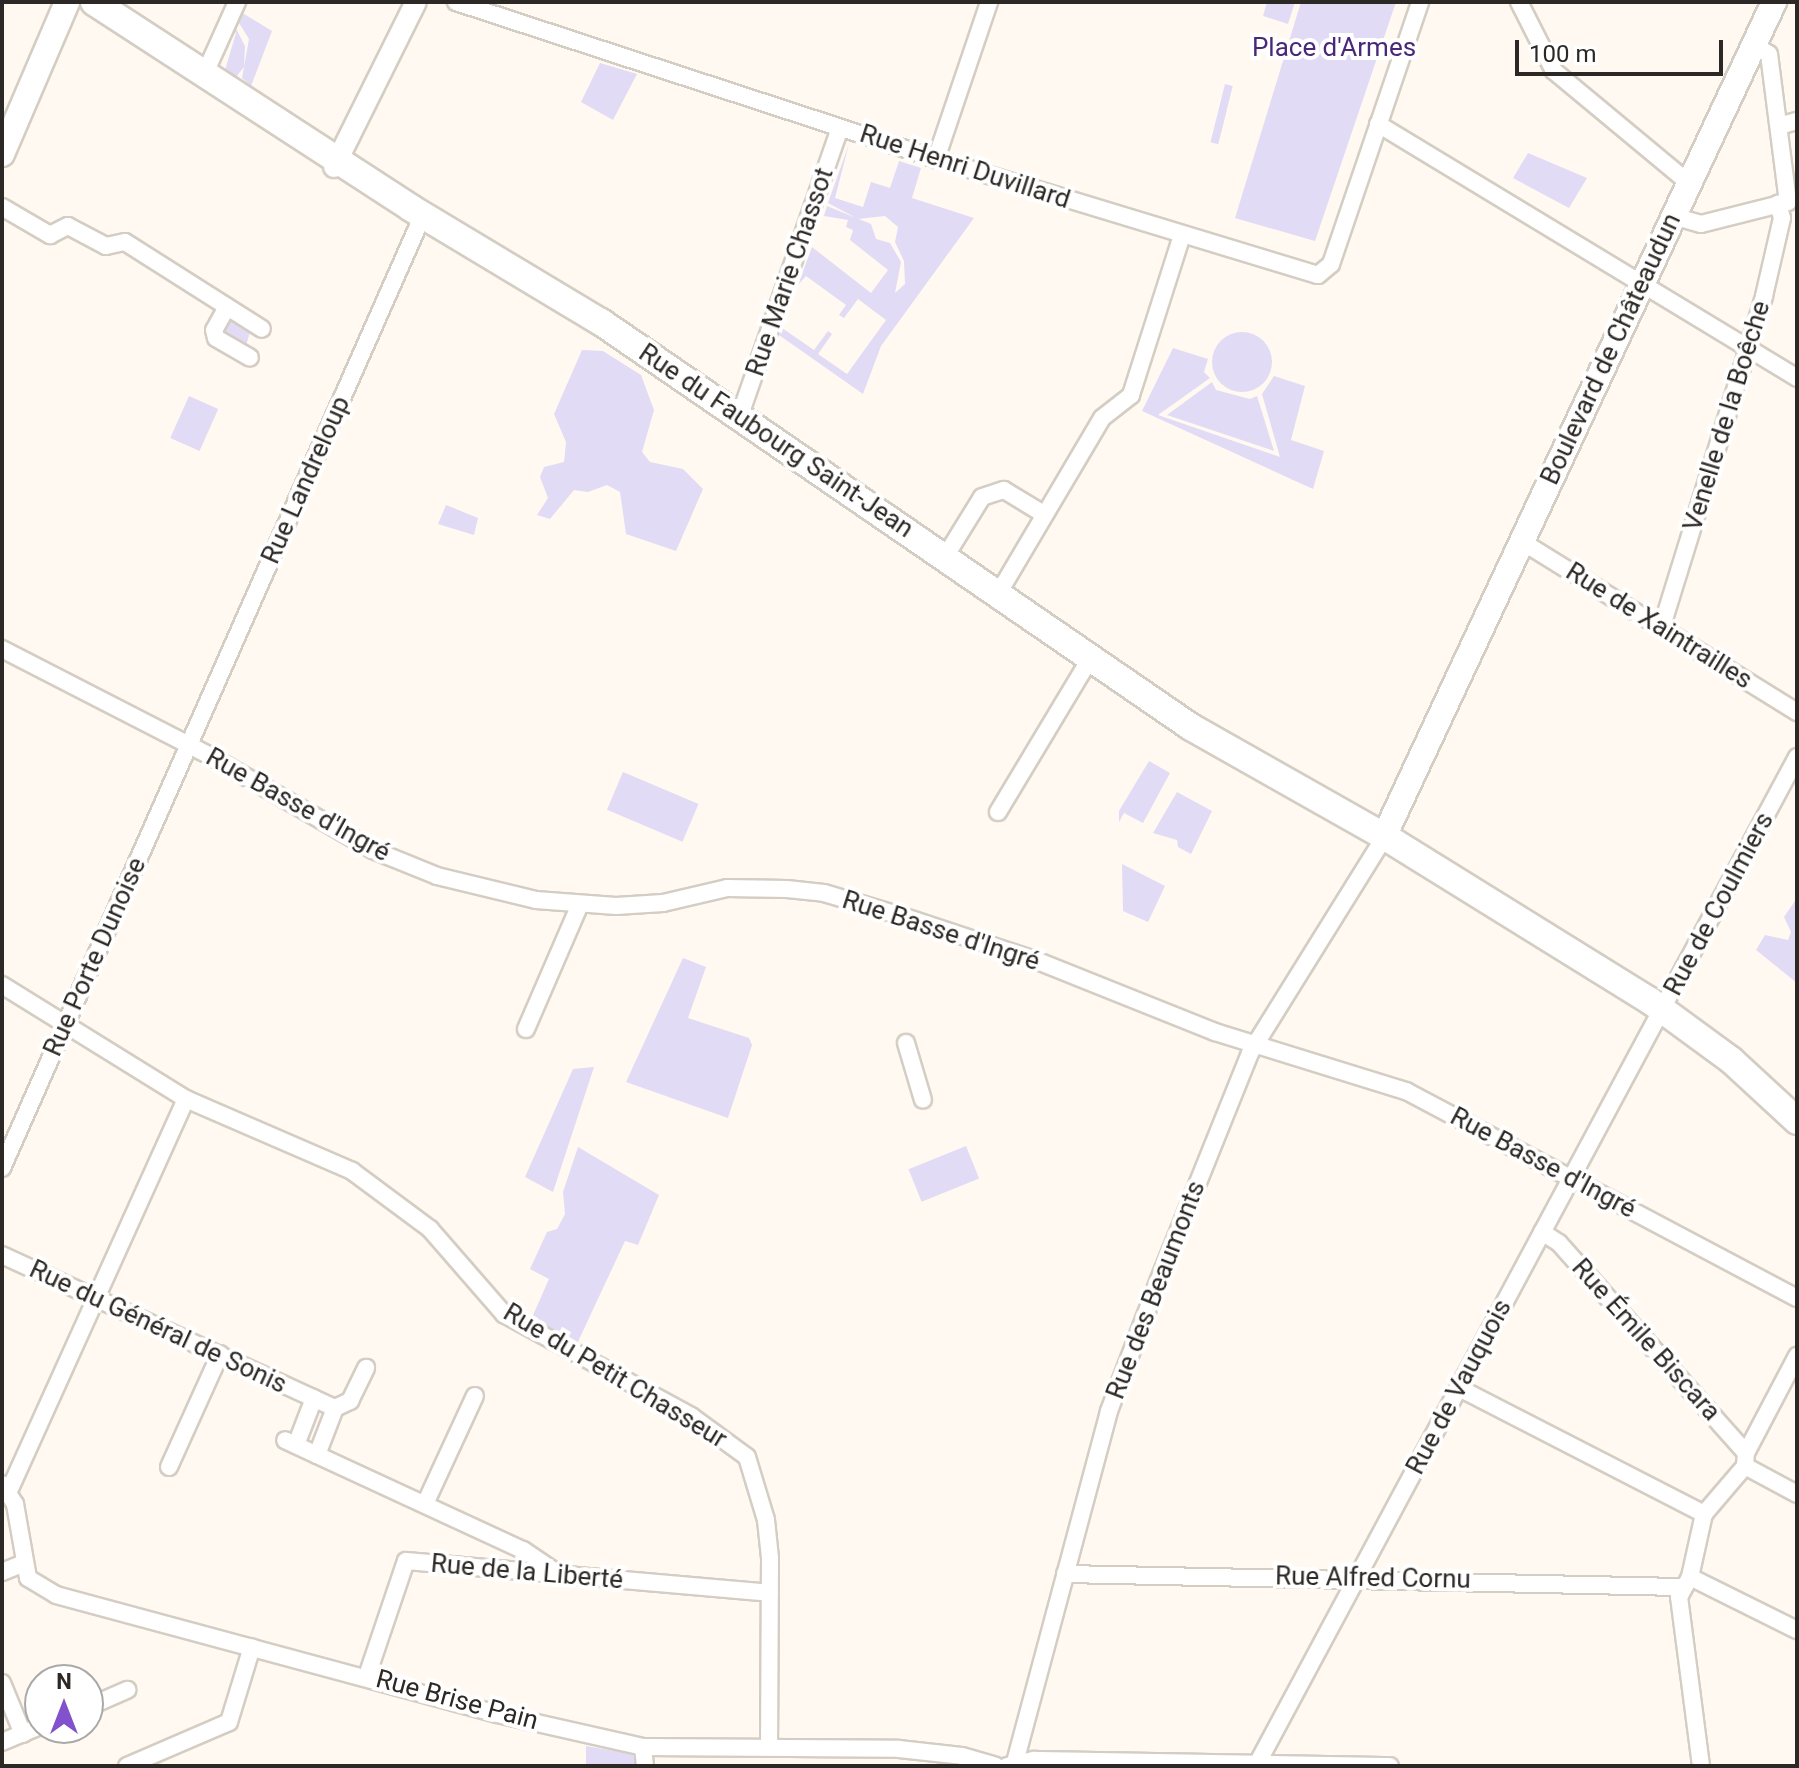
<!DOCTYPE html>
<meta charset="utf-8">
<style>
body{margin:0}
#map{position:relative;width:1799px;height:1768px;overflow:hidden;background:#fff9f1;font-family:Roboto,sans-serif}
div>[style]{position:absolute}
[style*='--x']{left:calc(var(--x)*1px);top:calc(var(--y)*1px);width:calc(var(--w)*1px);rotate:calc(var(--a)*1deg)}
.green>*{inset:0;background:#e2dbf5;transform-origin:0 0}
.round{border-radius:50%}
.roads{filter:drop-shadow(2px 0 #d4cdc3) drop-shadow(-2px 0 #d4cdc3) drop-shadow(0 2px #d4cdc3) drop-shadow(0 -2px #d4cdc3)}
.minor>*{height:16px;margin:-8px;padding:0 8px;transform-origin:8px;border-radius:8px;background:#fff}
.tertiary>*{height:20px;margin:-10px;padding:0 10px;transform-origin:10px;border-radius:10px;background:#fff}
.secondary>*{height:24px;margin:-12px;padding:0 12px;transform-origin:12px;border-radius:12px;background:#fff}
.primary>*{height:26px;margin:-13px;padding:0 13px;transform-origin:13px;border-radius:13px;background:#fff}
span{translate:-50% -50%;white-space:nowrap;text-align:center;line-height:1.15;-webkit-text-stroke:8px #fff;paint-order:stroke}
.park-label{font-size:26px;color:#492878}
.street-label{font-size:26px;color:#2b2825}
.frame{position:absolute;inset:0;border:4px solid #2b2825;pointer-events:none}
.north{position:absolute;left:24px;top:1664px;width:80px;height:80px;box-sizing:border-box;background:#fff;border:2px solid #aaa9a8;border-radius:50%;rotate:0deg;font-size:22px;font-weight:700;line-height:32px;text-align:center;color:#2b2825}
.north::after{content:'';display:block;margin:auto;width:28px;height:36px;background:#8152cb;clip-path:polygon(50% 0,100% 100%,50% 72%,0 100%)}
.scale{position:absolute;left:1515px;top:40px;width:208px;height:36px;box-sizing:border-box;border:4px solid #2b2825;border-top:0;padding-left:10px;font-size:24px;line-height:28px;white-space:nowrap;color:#2b2825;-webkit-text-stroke:6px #fff;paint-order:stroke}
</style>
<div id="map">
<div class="green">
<i style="clip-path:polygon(1267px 2px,1295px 2px,1288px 24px,1263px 16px)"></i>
<i style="clip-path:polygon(1301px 2px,1396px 2px,1315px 241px,1235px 218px)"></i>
<i style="clip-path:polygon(241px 12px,272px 31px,251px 86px,242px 78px,249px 39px,239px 23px)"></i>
<i style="clip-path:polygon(232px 21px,245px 46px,244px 67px,236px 77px,225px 70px,236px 33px,227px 28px)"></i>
<i style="clip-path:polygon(600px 63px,637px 74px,613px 120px,581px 102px)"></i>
<i style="left:1225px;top:84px;width:8px;height:60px;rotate:14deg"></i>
<i style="clip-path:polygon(849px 144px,835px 198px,863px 207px,871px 182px,890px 188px,899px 161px,921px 168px,912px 198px,974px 218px,881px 346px,863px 394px,779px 335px,782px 328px,814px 350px,828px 331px,832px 334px,818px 354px,847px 374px,886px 320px,858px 299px,844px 318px,839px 315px,846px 305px,806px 276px,798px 285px,812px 247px,871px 293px,888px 270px,850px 240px,853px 230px,846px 227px,848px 220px,824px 216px,827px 206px,871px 224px,876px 239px,890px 243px,901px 262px,895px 293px,905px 284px,904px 261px,895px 242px,898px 227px,885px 216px,858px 219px,828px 203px)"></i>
<i style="clip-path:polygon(1528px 153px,1587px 178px,1569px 208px,1513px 178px)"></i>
<i style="clip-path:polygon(230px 319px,251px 328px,246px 346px,221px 333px)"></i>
<i class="round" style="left:1212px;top:332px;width:60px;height:60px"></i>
<i style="clip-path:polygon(1173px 348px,1208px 359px,1204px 372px,1210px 378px,1158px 415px,1280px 457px,1262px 394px,1274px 376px,1305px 386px,1291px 440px,1324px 451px,1313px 489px,1142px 411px)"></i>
<i style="clip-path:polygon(582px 350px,603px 351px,641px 375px,654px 410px,642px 452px,650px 462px,683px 469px,703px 489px,676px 551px,626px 534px,620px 492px,607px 485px,588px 492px,574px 490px,550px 519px,537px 515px,548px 498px,540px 477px,544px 467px,564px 462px,566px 442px,554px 414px)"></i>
<i style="clip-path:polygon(1212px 382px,1216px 390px,1250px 399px,1257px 396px,1274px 451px,1167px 415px)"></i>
<i style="left:189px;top:396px;width:32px;height:46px;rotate:24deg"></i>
<i style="clip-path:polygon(446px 505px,478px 518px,474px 535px,438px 524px)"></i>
<i style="clip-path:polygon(1149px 761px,1170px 773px,1143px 823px,1124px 813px,1119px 822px,1119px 811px)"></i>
<i style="left:623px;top:772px;width:82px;height:41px;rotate:23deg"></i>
<i style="clip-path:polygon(1177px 792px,1212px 811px,1191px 854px,1178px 847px,1177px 840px,1153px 833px)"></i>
<i style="clip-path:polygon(1122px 864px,1165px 886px,1148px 922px,1123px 911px)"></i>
<i style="clip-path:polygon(1797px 898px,1797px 983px,1756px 950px,1765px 935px,1788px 940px,1791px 932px,1784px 917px)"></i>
<i style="clip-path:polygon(683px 958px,706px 967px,688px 1018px,749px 1038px,752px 1045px,728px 1118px,626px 1082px)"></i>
<i style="clip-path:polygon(594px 1067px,553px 1192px,525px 1177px,573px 1069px)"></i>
<i style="left:966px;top:1146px;width:35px;height:62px;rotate:68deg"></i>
<i style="clip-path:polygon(578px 1147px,659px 1195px,638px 1245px,625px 1241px,576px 1346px,530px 1322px,549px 1279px,530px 1269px,547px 1232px,557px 1229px,565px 1214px,563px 1192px)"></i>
<i style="clip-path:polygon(586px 1746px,632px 1754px,639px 1766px,586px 1766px)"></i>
</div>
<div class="roads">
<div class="minor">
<i style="--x:456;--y:2;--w:505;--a:18.11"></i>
<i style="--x:936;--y:159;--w:399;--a:16.9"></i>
<i style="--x:1318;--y:275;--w:17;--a:-40"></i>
<i style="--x:1331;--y:264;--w:277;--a:-71.2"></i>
<i style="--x:1519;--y:2;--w:77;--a:63.1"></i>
<i style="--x:1554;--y:71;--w:175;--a:39.7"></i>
<i style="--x:1754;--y:45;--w:17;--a:31"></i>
<i style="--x:1769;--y:54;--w:149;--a:82.7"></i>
<i style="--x:206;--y:71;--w:76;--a:-65.8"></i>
<i style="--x:1378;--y:124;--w:490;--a:31.2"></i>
<i style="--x:1779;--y:126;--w:19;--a:-16"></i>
<i style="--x:936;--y:159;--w:166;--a:-71.3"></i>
<i style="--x:2;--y:207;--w:56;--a:30.3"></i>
<i style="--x:50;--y:235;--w:20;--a:-27"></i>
<i style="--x:68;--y:226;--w:43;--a:27.8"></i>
<i style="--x:106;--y:246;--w:19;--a:-12"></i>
<i style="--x:125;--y:242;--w:162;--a:32.4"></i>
<i style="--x:1673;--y:216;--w:29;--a:16"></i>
<i style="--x:1701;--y:224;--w:90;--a:-14.2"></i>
<i style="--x:227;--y:307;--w:26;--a:119"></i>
<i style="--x:214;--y:330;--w:8;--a:76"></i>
<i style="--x:216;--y:338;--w:39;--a:30"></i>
<i style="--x:740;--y:415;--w:304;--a:-70.8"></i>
<i style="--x:1521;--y:541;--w:325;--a:31.8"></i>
<i style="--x:945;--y:557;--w:70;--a:-58.3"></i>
<i style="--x:982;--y:497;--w:23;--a:-18"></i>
<i style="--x:1004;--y:490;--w:44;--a:31.2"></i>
<i style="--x:998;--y:594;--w:204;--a:-59.4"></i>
<i style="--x:1102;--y:418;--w:37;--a:-38"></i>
<i style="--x:1131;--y:395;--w:168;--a:-72.3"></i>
<i style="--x:1662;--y:626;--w:345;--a:-72.8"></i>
<i style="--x:1764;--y:296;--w:80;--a:-77"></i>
<i style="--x:1782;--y:218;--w:15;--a:-106"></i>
<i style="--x:2;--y:649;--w:232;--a:27.2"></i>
<i style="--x:208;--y:755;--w:190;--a:29.9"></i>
<i style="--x:373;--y:850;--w:69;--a:22.1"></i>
<i style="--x:437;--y:876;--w:102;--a:13.6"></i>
<i style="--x:536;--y:900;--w:80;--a:4.3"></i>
<i style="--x:616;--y:906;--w:47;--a:-3.7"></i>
<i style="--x:663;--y:903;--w:66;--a:-13.2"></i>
<i style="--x:727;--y:888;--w:60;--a:1"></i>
<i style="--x:787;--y:889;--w:37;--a:6"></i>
<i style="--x:824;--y:893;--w:84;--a:16.5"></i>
<i style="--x:905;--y:917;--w:137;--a:18.3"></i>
<i style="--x:1035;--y:960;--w:194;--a:21.8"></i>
<i style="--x:1215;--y:1032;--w:200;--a:17.2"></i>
<i style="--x:1406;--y:1091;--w:442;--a:27.9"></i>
<i style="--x:998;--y:812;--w:179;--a:-59"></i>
<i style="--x:2;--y:985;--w:216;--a:31.8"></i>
<i style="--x:186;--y:1099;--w:181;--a:23.4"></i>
<i style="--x:352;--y:1171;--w:97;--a:36.6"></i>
<i style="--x:430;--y:1229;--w:113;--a:49"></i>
<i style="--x:504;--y:1314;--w:213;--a:28.6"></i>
<i style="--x:691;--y:1416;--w:69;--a:36.2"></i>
<i style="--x:747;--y:1457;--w:66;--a:73.2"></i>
<i style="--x:766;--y:1520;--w:39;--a:84"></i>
<i style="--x:770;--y:1559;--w:186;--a:90.3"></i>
<i style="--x:526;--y:1029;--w:136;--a:-66.6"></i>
<i style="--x:906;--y:1043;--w:59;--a:73.4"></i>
<i style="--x:2;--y:1168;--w:1042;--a:-66.17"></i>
<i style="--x:1542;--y:1232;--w:20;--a:33"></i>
<i style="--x:1559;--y:1243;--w:281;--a:48.3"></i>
<i style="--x:2;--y:1255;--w:366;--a:24.7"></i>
<i style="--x:335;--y:1408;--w:50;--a:111"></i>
<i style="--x:317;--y:1455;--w:35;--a:-155"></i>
<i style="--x:1459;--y:1388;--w:276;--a:27.2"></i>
<i style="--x:335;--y:1408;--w:17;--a:-25"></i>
<i style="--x:350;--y:1401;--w:37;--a:-64"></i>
<i style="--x:296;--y:1445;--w:50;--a:-69"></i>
<i style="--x:317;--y:1455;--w:227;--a:24.8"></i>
<i style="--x:523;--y:1550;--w:40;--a:34"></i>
<i style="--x:1745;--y:1466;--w:59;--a:28.3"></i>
<i style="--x:169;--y:1467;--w:124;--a:-65.7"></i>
<i style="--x:2;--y:1484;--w:24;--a:57"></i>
<i style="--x:15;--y:1504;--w:75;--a:80"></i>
<i style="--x:28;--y:1578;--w:33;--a:31"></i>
<i style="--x:56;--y:1595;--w:457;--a:15.1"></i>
<i style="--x:497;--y:1714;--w:150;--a:12.7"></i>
<i style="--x:643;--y:1747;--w:256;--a:0.4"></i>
<i style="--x:899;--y:1749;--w:63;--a:6.3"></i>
<i style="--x:962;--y:1756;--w:35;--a:16"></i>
<i style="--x:9;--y:1491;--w:430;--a:-65.7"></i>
<i style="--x:425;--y:1504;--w:119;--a:-65.2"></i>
<i style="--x:2;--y:1572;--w:22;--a:-22"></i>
<i style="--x:1065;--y:1574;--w:617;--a:1.21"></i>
<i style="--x:1690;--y:1577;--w:119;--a:26.4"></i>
<i style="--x:367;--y:1676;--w:121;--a:-71.3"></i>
<i style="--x:406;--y:1561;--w:365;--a:5"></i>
<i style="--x:2;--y:1683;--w:55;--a:67.6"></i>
<i style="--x:88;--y:1707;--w:43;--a:-23.6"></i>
<i style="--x:2;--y:1742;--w:41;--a:-22.8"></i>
<i style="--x:643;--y:1747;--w:19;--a:84"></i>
<i style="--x:127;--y:1766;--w:111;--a:-23.3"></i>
<i style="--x:229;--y:1722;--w:78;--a:-73"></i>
<i style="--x:1007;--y:1766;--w:28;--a:-13"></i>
<i style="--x:1034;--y:1760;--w:356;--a:1"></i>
<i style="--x:1014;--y:1766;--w:367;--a:-75"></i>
<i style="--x:1109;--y:1411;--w:138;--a:-69.2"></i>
<i style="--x:1158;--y:1282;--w:247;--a:-68.1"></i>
<i style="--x:1250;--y:1053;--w:243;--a:-58.1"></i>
<i style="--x:1256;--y:1766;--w:1145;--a:-61.8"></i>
<i style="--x:1701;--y:1766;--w:170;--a:-97.4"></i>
<i style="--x:1679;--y:1597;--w:23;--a:-61"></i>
<i style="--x:1690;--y:1577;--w:65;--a:-77.5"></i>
<i style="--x:1704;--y:1514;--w:63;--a:-49.5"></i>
<i style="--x:1745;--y:1466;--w:13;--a:-86"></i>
<i style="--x:1746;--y:1453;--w:110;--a:-62.3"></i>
</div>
<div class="tertiary">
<i style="--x:334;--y:167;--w:184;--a:-63.6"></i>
</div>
<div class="secondary">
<i style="--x:2;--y:154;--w:165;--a:-66.8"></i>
<i style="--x:1388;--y:828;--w:912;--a:-64.95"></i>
</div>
<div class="primary">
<i style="--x:94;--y:2;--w:378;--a:33"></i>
<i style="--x:411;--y:208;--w:222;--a:31"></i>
<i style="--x:601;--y:322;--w:716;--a:34.47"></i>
<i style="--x:1191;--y:727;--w:222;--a:29.5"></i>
<i style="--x:1384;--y:836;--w:312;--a:31.8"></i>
<i style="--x:1649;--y:1000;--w:102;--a:36.2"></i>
<i style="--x:1731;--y:1060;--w:90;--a:42.7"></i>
</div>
</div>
<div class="park-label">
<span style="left:1334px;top:48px">Place d'Armes</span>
</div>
<div class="street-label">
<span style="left:965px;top:167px;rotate:18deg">Rue Henri Duvillard</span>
<span style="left:790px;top:272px;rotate:-71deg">Rue Marie Chassot</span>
<span style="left:1611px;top:349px;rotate:-65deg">Boulevard de Châteaudun</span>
<span style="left:1727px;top:416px;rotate:-73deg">Venelle de la Boêche</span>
<span style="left:776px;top:441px;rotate:34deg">Rue du Faubourg Saint-Jean</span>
<span style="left:306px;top:480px;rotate:-66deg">Rue Landreloup</span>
<span style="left:1659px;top:626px;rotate:32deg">Rue de Xaintrailles</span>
<span style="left:298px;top:805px;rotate:29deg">Rue Basse d'Ingré</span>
<span style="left:1719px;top:904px;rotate:-62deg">Rue de Coulmiers</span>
<span style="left:941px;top:931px;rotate:18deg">Rue Basse d'Ingré</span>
<span style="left:95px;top:957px;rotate:-66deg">Rue Porte Dunoise</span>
<span style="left:1543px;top:1163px;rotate:28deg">Rue Basse d'Ingré</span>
<span style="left:1156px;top:1290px;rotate:-69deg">Rue des Beaumonts</span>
<span style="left:158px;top:1327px;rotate:25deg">Rue du Général de Sonis</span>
<span style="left:1646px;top:1340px;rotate:48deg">Rue Émile Biscara</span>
<span style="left:615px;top:1376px;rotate:31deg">Rue du Petit Chasseur</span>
<span style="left:1459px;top:1387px;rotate:-62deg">Rue de Vauquois</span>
<span style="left:527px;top:1572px;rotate:5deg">Rue de la Liberté</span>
<span style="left:1373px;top:1578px;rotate:1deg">Rue Alfred Cornu</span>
<span style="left:457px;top:1700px;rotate:15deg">Rue Brise Pain</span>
</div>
<div class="frame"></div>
<div class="north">N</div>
<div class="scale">100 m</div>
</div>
